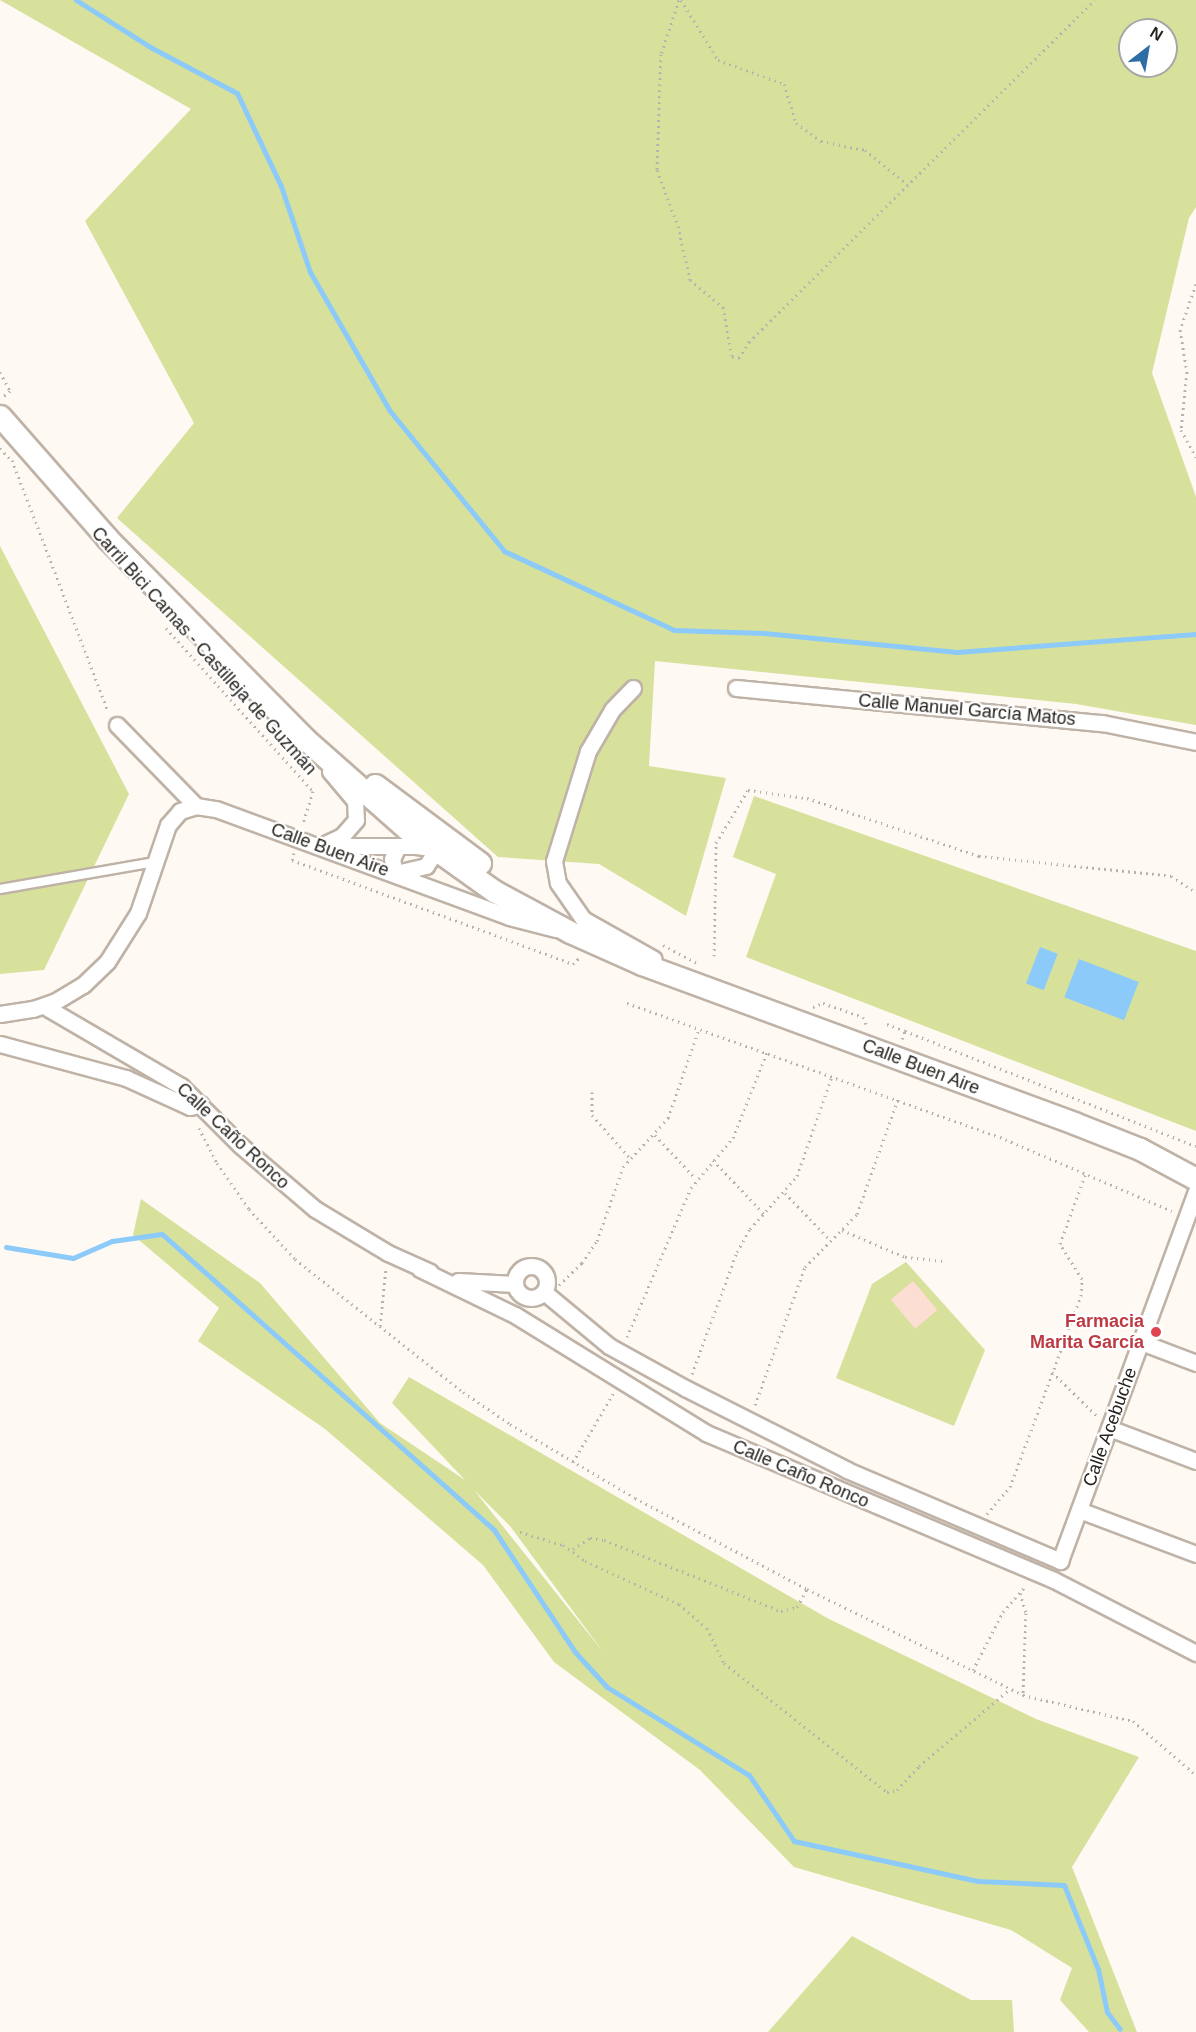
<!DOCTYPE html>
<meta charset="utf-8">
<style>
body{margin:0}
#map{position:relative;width:1196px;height:2032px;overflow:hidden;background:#fff9f4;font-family:Arial,sans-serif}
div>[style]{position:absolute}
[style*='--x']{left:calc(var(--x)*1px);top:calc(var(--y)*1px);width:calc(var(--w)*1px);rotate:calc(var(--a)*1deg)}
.green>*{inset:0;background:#d8e19b}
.water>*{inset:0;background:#8ccaf9;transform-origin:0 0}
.stream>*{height:5px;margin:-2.5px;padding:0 2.5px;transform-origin:2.5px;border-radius:2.5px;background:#8ccaf9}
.building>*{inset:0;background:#fcded2;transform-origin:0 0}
.path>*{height:3px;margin-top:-1.5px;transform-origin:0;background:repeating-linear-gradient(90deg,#b7b2ad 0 1.5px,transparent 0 6px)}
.roads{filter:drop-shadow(2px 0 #bfb2a6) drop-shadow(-2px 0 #bfb2a6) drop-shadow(0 2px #bfb2a6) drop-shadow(0 -2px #bfb2a6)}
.lane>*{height:8px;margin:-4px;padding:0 4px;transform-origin:4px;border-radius:4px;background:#fff}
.street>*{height:15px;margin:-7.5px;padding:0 7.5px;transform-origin:7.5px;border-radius:7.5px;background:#fff}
.street>.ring{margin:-7.5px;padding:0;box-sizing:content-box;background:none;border:15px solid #fff;border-radius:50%}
.secondary>*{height:21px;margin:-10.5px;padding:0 10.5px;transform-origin:10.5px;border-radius:10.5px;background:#fff}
.dots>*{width:16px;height:16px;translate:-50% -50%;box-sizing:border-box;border:3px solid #fff;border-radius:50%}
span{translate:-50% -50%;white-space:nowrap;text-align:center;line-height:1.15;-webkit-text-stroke:4.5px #fff;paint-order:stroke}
.street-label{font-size:18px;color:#26221d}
.health-label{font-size:18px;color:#be3a42;font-weight:700}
.right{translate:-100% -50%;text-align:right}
.north{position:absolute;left:1118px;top:18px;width:60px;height:60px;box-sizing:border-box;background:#fff;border:2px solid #a8a7a5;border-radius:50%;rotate:31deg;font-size:16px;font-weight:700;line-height:24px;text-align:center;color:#26221d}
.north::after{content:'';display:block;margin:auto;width:21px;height:27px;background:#2f6ea5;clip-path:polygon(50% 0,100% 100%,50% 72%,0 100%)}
</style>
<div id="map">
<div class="green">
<i style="clip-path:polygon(evenodd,0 0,1196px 0,1196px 207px,1189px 218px,1152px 373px,1196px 497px,1196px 725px,1076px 704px,655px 661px,649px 766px,726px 778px,686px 916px,599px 864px,498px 857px,117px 518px,194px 423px,85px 221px,191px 109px,0 0,1130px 30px,1166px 30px,1166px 66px,1130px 66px,1130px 30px)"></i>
<i style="clip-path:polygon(0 546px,129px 794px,44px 970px,0 974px)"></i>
<i style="clip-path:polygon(754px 796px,1196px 951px,1196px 1131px,746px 957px,776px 874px,733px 857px)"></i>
<i style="clip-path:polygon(evenodd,141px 1199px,260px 1283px,380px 1423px,465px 1480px,392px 1403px,409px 1377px,829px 1619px,1036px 1719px,1139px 1757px,1072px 1867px,1137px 2032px,1089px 2032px,1060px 2000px,1072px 1968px,1011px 1930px,794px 1867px,700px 1770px,554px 1662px,483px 1565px,325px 1429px,198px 1341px,219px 1308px,133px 1235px,141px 1199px,474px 1490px,510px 1526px,601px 1649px,600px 1648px,474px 1490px)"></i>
<i style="clip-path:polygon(906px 1262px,985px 1350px,954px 1426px,836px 1378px,872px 1284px)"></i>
<i style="clip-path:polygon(852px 1936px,971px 2000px,1012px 2000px,1014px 2032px,768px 2032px)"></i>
</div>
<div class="water">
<i style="left:1040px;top:947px;width:19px;height:39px;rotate:21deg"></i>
<i style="left:1079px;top:959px;width:64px;height:41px;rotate:21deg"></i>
</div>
<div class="stream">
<i style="--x:76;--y:0;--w:90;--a:32.3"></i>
<i style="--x:152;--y:48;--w:96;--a:27.9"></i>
<i style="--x:237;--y:93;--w:103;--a:64.7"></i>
<i style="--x:281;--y:186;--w:91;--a:71.4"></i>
<i style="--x:310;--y:272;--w:160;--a:60.1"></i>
<i style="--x:390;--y:411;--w:181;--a:50.8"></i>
<i style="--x:504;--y:551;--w:187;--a:24.9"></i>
<i style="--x:674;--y:630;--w:90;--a:1.9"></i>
<i style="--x:764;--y:633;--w:194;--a:5.6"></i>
<i style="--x:957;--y:652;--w:240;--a:-4.3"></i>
<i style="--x:6;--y:1247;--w:68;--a:9.3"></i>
<i style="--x:73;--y:1258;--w:43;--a:-23.6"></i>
<i style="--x:112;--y:1241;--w:50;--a:-8"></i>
<i style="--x:162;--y:1234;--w:445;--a:41.7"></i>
<i style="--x:494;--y:1530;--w:146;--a:56.4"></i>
<i style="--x:575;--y:1652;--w:47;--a:47.6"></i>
<i style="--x:607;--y:1687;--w:167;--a:31.8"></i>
<i style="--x:749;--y:1775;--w:80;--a:55.7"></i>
<i style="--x:794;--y:1841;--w:188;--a:12.3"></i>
<i style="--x:978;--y:1881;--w:86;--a:2.7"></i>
<i style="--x:1064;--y:1885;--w:91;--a:68"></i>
<i style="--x:1098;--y:1969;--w:44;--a:78.2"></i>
<i style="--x:1107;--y:2012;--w:21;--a:53"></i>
</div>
<div class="building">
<i style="left:913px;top:1281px;width:38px;height:29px;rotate:50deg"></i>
</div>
<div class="path">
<i style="--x:679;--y:0;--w:57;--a:108.4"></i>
<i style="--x:661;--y:54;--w:116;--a:92"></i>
<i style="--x:657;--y:170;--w:60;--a:69.4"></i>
<i style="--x:678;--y:226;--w:55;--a:77.5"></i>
<i style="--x:690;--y:280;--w:43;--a:39.3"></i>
<i style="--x:723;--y:307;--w:51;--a:79.8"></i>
<i style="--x:732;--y:357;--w:7;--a:8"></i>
<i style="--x:739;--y:358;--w:19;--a:-58"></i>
<i style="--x:749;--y:342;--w:486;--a:-44.7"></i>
<i style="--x:681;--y:0;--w:70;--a:58.3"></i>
<i style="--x:718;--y:60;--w:70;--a:20"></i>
<i style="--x:784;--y:84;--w:41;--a:72.9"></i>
<i style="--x:796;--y:123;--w:31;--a:36"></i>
<i style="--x:821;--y:141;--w:45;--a:11.6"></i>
<i style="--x:865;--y:150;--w:55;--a:39.1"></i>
<i style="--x:1196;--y:284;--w:49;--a:109.2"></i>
<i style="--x:1180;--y:330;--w:43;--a:80.5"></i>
<i style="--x:1187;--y:372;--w:58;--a:95.9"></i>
<i style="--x:1181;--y:430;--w:31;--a:61"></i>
<i style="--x:0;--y:372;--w:21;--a:62"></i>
<i style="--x:10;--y:391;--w:11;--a:142"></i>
<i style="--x:0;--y:448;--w:16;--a:47"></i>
<i style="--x:12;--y:460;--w:269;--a:69.1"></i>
<i style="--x:166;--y:628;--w:219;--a:48"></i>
<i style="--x:313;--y:791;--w:34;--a:107"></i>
<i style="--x:294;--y:853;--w:7;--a:106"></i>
<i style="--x:292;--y:860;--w:300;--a:20.3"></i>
<i style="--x:573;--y:964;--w:10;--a:-45"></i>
<i style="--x:663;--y:945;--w:38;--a:28"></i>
<i style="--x:714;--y:956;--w:113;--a:-89"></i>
<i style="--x:716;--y:843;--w:62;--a:-58.9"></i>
<i style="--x:748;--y:790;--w:60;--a:7.7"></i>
<i style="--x:807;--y:798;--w:182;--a:18.6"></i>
<i style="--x:979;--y:856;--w:193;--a:5.9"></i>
<i style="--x:1171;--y:876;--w:30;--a:33"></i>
<i style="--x:627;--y:1003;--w:396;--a:19.8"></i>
<i style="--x:1000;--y:1137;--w:187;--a:23.3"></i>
<i style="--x:813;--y:1007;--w:11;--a:-22"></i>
<i style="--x:823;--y:1003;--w:42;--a:19.3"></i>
<i style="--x:863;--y:1017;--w:10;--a:66"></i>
<i style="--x:887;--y:1024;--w:19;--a:21"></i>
<i style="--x:902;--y:1039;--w:9;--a:-69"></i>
<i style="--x:905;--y:1031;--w:313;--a:21.6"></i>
<i style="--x:592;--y:1092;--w:23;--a:90"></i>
<i style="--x:592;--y:1115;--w:57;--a:48.5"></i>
<i style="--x:199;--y:1128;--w:39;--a:63"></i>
<i style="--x:217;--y:1163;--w:56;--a:55.2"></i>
<i style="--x:249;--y:1209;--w:68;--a:47.4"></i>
<i style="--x:295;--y:1259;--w:214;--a:38.4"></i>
<i style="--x:463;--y:1392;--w:57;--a:34.2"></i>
<i style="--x:510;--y:1424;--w:145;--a:30.6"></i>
<i style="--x:635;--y:1498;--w:195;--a:27.9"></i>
<i style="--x:807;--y:1589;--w:241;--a:26.1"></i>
<i style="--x:1023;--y:1695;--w:113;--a:13.3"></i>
<i style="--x:1133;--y:1721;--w:83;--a:40.6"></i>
<i style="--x:655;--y:1135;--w:60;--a:47"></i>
<i style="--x:713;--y:1160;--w:74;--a:46.6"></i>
<i style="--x:785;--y:1193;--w:65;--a:46.2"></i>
<i style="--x:842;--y:1230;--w:69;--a:23.2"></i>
<i style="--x:905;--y:1257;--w:38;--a:6"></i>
<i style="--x:559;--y:1285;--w:32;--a:-44"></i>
<i style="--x:582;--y:1263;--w:27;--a:-56"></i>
<i style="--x:597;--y:1241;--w:78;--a:-70.6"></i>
<i style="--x:623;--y:1167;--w:67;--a:-47.4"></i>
<i style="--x:668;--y:1118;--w:94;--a:-70.8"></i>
<i style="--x:380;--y:1326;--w:58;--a:-84.1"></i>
<i style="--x:627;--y:1337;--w:162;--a:-66.8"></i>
<i style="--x:691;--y:1188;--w:65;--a:-50"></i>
<i style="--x:733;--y:1138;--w:92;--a:-68.4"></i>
<i style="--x:1052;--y:1372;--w:62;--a:44.3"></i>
<i style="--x:692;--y:1374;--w:130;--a:-69.8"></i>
<i style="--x:737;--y:1252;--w:26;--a:-61"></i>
<i style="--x:750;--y:1229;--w:71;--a:-48.4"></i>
<i style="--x:797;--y:1176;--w:106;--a:-70.7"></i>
<i style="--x:755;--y:1405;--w:147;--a:-70.1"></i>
<i style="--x:805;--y:1267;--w:74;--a:-45.5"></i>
<i style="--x:857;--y:1214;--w:122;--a:-70.4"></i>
<i style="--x:573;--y:1462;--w:81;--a:-59.6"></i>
<i style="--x:987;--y:1514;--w:35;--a:-50"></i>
<i style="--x:1010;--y:1487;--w:204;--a:-69.6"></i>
<i style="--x:1081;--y:1296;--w:17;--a:-87"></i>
<i style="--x:1082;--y:1279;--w:41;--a:-122.2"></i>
<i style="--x:1060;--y:1244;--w:76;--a:-69.9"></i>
<i style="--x:520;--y:1532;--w:45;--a:16.8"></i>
<i style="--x:563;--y:1545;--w:27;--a:36"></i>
<i style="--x:585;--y:1561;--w:103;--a:24.6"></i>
<i style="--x:679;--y:1604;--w:37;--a:41"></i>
<i style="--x:707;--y:1628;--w:39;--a:64"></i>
<i style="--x:724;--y:1663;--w:208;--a:38.4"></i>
<i style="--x:887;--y:1792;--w:10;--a:-11"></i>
<i style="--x:897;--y:1790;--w:33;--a:-47"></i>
<i style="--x:919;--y:1766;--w:119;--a:-40.2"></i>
<i style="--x:573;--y:1549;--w:20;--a:-33"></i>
<i style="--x:590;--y:1538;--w:14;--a:8"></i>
<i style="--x:604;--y:1540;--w:191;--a:21.9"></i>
<i style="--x:781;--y:1611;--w:16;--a:-14"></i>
<i style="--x:797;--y:1607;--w:21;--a:-61"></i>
<i style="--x:1020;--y:1593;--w:21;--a:73"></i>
<i style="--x:1026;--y:1613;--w:82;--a:92.1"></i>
<i style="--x:973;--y:1670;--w:65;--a:-62.7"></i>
<i style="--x:1003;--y:1612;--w:35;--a:-49"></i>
</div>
<div class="roads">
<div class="lane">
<i style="--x:0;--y:889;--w:156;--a:-9.9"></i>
</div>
<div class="street">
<i style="--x:633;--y:688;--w:30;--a:134"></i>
<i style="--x:612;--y:710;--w:48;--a:120.3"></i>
<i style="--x:588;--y:751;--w:115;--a:107.2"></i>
<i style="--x:554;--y:861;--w:22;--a:80"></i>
<i style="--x:558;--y:883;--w:44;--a:55.2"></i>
<i style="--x:583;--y:919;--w:81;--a:29.4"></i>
<i style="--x:736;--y:688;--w:368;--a:5.5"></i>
<i style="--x:1102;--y:723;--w:96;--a:11.4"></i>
<i style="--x:117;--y:725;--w:113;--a:45.7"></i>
<i style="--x:327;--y:843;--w:17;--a:-25"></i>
<i style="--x:342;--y:836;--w:21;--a:-49"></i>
<i style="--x:356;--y:820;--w:19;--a:-93"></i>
<i style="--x:355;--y:801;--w:39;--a:-130"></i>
<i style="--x:333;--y:846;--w:83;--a:0"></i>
<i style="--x:416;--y:846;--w:21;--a:8"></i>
<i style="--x:437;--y:849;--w:20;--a:123"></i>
<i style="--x:426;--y:866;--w:32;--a:167"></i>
<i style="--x:395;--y:873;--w:14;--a:-102"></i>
<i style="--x:392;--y:859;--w:14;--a:-65"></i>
<i style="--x:44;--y:1006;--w:159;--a:30.3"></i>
<i style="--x:181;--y:1086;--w:83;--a:45"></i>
<i style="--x:240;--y:1145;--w:99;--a:40.5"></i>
<i style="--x:315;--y:1209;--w:85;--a:31.1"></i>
<i style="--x:388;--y:1253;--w:46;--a:24.3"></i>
<i style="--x:0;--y:1014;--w:33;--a:-9"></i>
<i style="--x:33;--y:1009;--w:24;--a:-19"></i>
<i style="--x:56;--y:1001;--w:31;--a:-31"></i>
<i style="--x:83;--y:985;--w:33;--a:-44"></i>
<i style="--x:107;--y:962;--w:58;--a:-57.7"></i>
<i style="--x:138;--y:913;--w:93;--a:-71.2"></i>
<i style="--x:168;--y:825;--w:18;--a:-49"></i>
<i style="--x:180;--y:811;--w:17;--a:-17"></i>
<i style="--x:196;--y:806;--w:20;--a:9"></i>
<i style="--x:216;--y:809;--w:312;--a:20.2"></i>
<i style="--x:509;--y:917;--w:48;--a:14.6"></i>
<i style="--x:0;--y:1044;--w:131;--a:15.1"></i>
<i style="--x:126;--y:1078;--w:70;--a:24.4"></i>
<i style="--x:190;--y:1107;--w:11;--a:-15"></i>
<i class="ring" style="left:515px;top:1266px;width:17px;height:17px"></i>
<i style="--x:420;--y:1269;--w:106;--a:25.8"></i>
<i style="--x:515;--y:1315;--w:225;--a:31.7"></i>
<i style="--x:706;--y:1433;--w:378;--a:22.9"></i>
<i style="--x:1054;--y:1580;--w:160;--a:27.2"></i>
<i style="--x:458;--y:1281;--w:57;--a:3"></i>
<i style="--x:544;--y:1292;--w:85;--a:39.7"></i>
<i style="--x:609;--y:1346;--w:87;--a:28.9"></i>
<i style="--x:685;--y:1388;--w:182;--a:26.8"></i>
<i style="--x:847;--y:1470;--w:232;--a:23.1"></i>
<i style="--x:1060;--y:1561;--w:393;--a:-69.8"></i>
<i style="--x:1141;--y:1342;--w:59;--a:20.9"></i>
<i style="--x:1109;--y:1428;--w:93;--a:20.8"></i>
<i style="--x:1079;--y:1510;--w:125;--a:20.6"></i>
</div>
<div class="secondary">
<i style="--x:0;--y:416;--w:162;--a:48.7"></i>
<i style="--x:107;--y:538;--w:281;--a:45.4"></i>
<i style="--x:304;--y:738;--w:137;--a:41.5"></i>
<i style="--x:407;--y:829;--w:107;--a:35.5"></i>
<i style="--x:494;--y:891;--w:86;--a:28.3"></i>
<i style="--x:570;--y:932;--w:79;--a:24"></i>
<i style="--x:642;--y:964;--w:460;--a:20.2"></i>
<i style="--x:1074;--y:1123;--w:71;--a:21.5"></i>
<i style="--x:1140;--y:1149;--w:64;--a:28.2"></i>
<i style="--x:375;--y:785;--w:131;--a:36.6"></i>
</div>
</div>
<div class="dots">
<i style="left:1156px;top:1332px;background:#e0444e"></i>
</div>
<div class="street-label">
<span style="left:204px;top:651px;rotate:48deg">Carril Bici Camas - Castilleja de Guzmán</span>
<span style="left:967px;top:710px;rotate:5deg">Calle Manuel García Matos</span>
<span style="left:330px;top:850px;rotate:20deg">Calle Buen Aire</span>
<span style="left:921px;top:1067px;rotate:21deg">Calle Buen Aire</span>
<span style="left:233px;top:1136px;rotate:43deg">Calle Caño Ronco</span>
<span style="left:1110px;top:1427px;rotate:-70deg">Calle Acebuche</span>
<span style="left:801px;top:1474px;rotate:23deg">Calle Caño Ronco</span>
</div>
<div class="health-label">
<span class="right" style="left:1144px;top:1332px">Farmacia<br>Marita García</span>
</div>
<div class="north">N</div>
</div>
